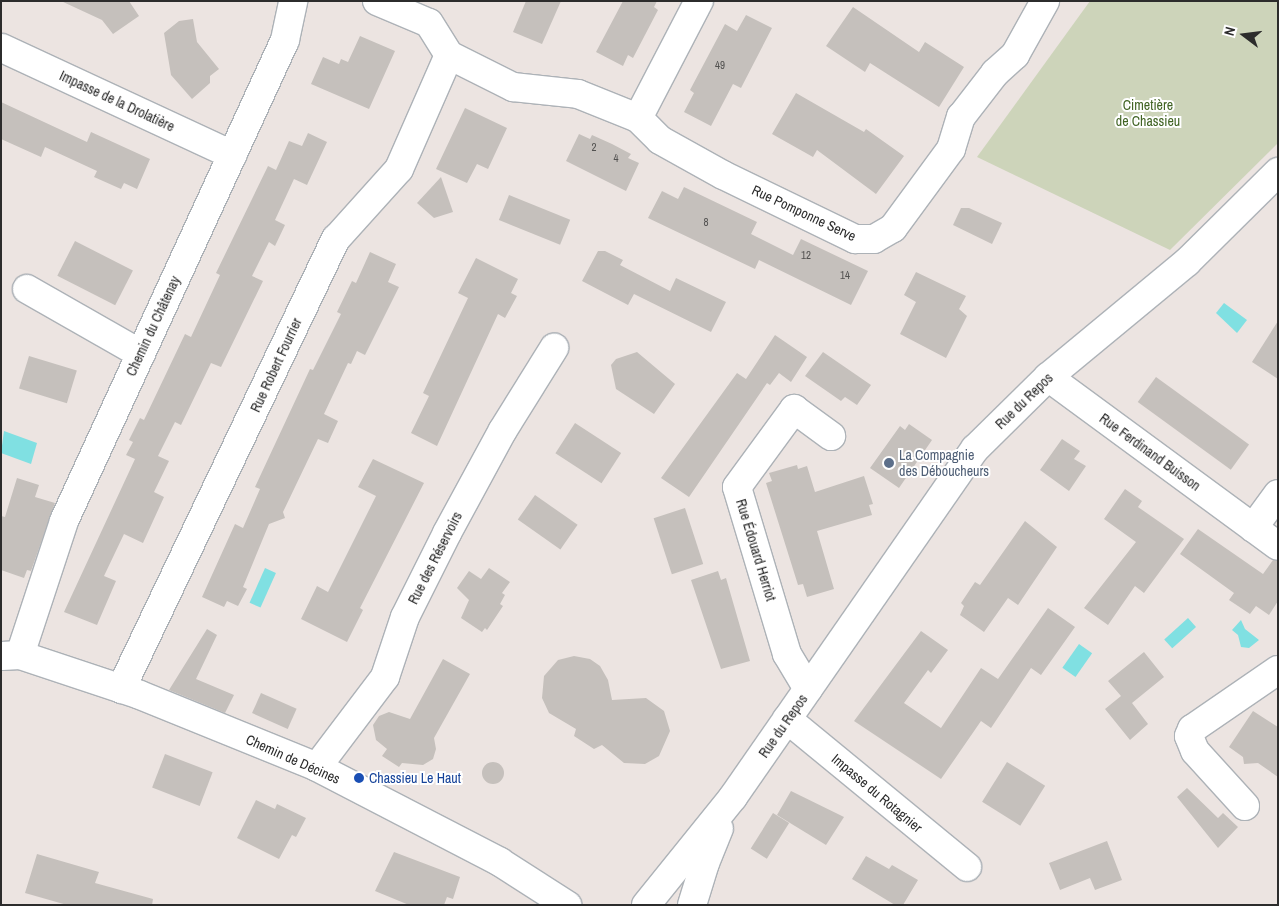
<!DOCTYPE html>
<meta charset="utf-8">
<style>
body{margin:0}
#map{position:relative;width:1279px;height:906px;overflow:hidden;background:#ece4e1;font-family:"Archivo Narrow",sans-serif}
div>[style]{position:absolute}
[style*='--x']{left:calc(var(--x)*1px);top:calc(var(--y)*1px);width:calc(var(--w)*1px);rotate:calc(var(--a)*1deg)}
.cemetery>*{inset:0;background:#cdd4ba}
.water>*{inset:0;background:#80e0e2;transform-origin:0 0}
.building>*{inset:0;background:#c5c0bc;transform-origin:0 0}
.round{border-radius:50%}
.roads{filter:drop-shadow(1px 0 #adb2b7) drop-shadow(-1px 0 #adb2b7) drop-shadow(0 1px #adb2b7) drop-shadow(0 -1px #adb2b7)}
.minor>*{height:28px;margin:-14px;padding:0 14px;transform-origin:14px;border-radius:14px;background:#fff}
.tertiary>*{height:28px;margin:-14px;padding:0 14px;transform-origin:14px;border-radius:14px;background:#fff}
.dots>*{width:14px;height:14px;translate:-50% -50%;box-sizing:border-box;border:2px solid #fff;border-radius:50%}
span{translate:-50% -50%;white-space:nowrap;text-align:center;line-height:1.15;-webkit-text-stroke:4px #fff;paint-order:stroke}
.number-label{font-size:11px;color:#525150}
.number-label span{-webkit-text-stroke-width:0}
.street-label{font-size:14px;color:#2c2c2c}
.park-label{font-size:14px;color:#406323}
.service-label{font-size:14px;color:#4e5e75}
.left{translate:0 -50%;text-align:left}
.transit-label{font-size:14px;color:#164399}
.frame{position:absolute;inset:0;border:2px solid #2c2c2c;pointer-events:none}
.north{position:absolute;left:1219px;top:10px;width:50px;height:50px;-webkit-text-stroke:4px #fff;paint-order:stroke;rotate:285deg;font-size:14px;font-weight:700;line-height:20px;text-align:center;color:#2c2c2c}
.north::after{content:'';display:block;margin:auto;width:18px;height:22px;background:#2c2c2c;clip-path:polygon(50% 0,100% 100%,50% 72%,0 100%)}
</style>
<div id="map">
<div class="cemetery">
<i style="clip-path:polygon(1090px 1px,1278px 1px,1278px 143px,1170px 250px,977px 157px)"></i>
</div>
<div class="water">
<i style="clip-path:polygon(1224px 303px,1247px 320px,1237px 333px,1216px 313px)"></i>
<i style="clip-path:polygon(4px 431px,37px 443px,31px 464px,1px 453px)"></i>
<i style="left:265px;top:568px;width:12px;height:38px;rotate:24deg"></i>
<i style="left:1188px;top:618px;width:12px;height:32px;rotate:48deg"></i>
<i style="clip-path:polygon(1241px 620px,1245px 629px,1259px 640px,1249px 648px,1241px 647px,1238px 635px,1232px 630px)"></i>
<i style="left:1079px;top:644px;width:16px;height:29px;rotate:35deg"></i>
</div>
<div class="building">
<i style="clip-path:polygon(61px 1px,129px 1px,139px 16px,113px 34px,102px 20px)"></i>
<i style="clip-path:polygon(526px 1px,561px 1px,542px 44px,513px 32px)"></i>
<i style="clip-path:polygon(623px 1px,657px 1px,654px 7px,658px 10px,633px 58px,628px 55px,623px 66px,596px 52px)"></i>
<i style="clip-path:polygon(853px 7px,919px 52px,925px 42px,964px 67px,939px 107px,870px 63px,865px 72px,826px 46px)"></i>
<i style="clip-path:polygon(746px 15px,772px 28px,741px 88px,733px 84px,711px 126px,684px 112px,694px 93px,690px 90px,725px 24px,737px 31px)"></i>
<i style="clip-path:polygon(193px 19px,197px 42px,219px 69px,210px 76px,210px 83px,192px 99px,171px 75px,164px 33px,179px 21px)"></i>
<i style="clip-path:polygon(360px 36px,395px 51px,369px 109px,311px 84px,323px 57px,339px 64px,341px 59px,348px 62px)"></i>
<i style="clip-path:polygon(796px 93px,864px 132px,866px 129px,904px 156px,876px 194px,817px 150px,813px 157px,772px 134px)"></i>
<i style="clip-path:polygon(1px 102px,87px 142px,91px 132px,150px 159px,137px 189px,124px 183px,121px 189px,94px 177px,97px 171px,45px 147px,41px 157px,1px 139px)"></i>
<i style="clip-path:polygon(465px 108px,507px 128px,488px 169px,477px 164px,467px 183px,436px 169px)"></i>
<i style="clip-path:polygon(308px 133px,327px 142px,307px 185px,294px 179px,275px 220px,285px 225px,275px 246px,269px 242px,252px 276px,263px 281px,221px 367px,211px 363px,181px 425px,175px 422px,158px 456px,169px 461px,154px 492px,164px 497px,143px 543px,124px 534px,104px 576px,116px 581px,97px 625px,64px 612px,135px 459px,126px 455px,133px 442px,129px 440px,140px 418px,144px 420px,185px 334px,191px 337px,220px 275px,216px 273px,268px 166px,276px 170px,289px 141px,302px 146px)"></i>
<i style="clip-path:polygon(579px 134px,590px 139px,592px 135px,612px 144px,631px 154px,628px 158px,639px 163px,626px 191px,566px 161px)"></i>
<i style="clip-path:polygon(441px 177px,453px 212px,434px 218px,417px 203px)"></i>
<i style="clip-path:polygon(684px 187px,757px 222px,751px 234px,793px 255px,801px 239px,868px 271px,851px 305px,759px 260px,755px 269px,648px 218px,662px 191px,678px 199px)"></i>
<i style="left:509px;top:195px;width:66px;height:27px;rotate:22deg"></i>
<i style="clip-path:polygon(961px 208px,969px 208px,1002px 223px,992px 244px,953px 225px)"></i>
<i style="left:75px;top:241px;width:65px;height:39px;rotate:27deg"></i>
<i style="clip-path:polygon(598px 251px,605px 251px,623px 260px,620px 265px,670px 291px,676px 278px,726px 302px,711px 332px,634px 294px,628px 305px,582px 281px)"></i>
<i style="clip-path:polygon(370px 252px,396px 264px,388px 282px,399px 287px,365px 355px,357px 351px,351px 364px,348px 363px,324px 414px,338px 421px,328px 443px,318px 439px,283px 512px,285px 518px,269px 524px,243px 587px,247px 589px,238px 606px,227px 601px,224px 607px,202px 597px,235px 524px,243px 528px,260px 489px,255px 487px,310px 369px,313px 370px,341px 314px,337px 312px,352px 281px,356px 283px)"></i>
<i style="clip-path:polygon(476px 258px,518px 279px,511px 293px,517px 296px,505px 318px,498px 314px,437px 446px,411px 433px,429px 396px,423px 393px,468px 298px,458px 293px)"></i>
<i style="clip-path:polygon(916px 272px,966px 296px,959px 309px,967px 316px,946px 358px,900px 334px,916px 302px,904px 295px)"></i>
<i style="clip-path:polygon(1278px 321px,1278px 379px,1252px 362px)"></i>
<i style="clip-path:polygon(775px 335px,807px 357px,791px 382px,779px 373px,770px 385px,767px 383px,689px 497px,661px 478px,737px 373px,746px 379px)"></i>
<i style="clip-path:polygon(637px 352px,675px 384px,654px 414px,616px 389px,611px 365px,616px 359px)"></i>
<i style="clip-path:polygon(823px 352px,871px 385px,857px 405px,845px 397px,841px 401px,805px 376px)"></i>
<i style="left:29px;top:356px;width:50px;height:34px;rotate:17deg"></i>
<i style="left:1156px;top:377px;width:115px;height:31px;rotate:36deg"></i>
<i style="left:575px;top:423px;width:55px;height:36px;rotate:33deg"></i>
<i style="clip-path:polygon(909px 424px,932px 440px,899px 488px,870px 468px,900px 426px,905px 430px)"></i>
<i style="clip-path:polygon(1062px 439px,1080px 451px,1074px 459px,1086px 466px,1069px 491px,1040px 470px)"></i>
<i style="clip-path:polygon(373px 459px,424px 483px,360px 608px,363px 610px,347px 642px,301px 619px,317px 586px,328px 592px,376px 496px,358px 487px)"></i>
<i style="clip-path:polygon(797px 465px,798px 469px,807px 466px,815px 492px,864px 476px,873px 504px,869px 505px,872px 515px,817px 531px,834px 589px,807px 597px,803px 584px,798px 585px,766px 483px,772px 481px,769px 473px)"></i>
<i style="clip-path:polygon(17px 478px,39px 485px,35px 497px,55px 503px,31px 571px,27px 570px,24px 578px,1px 570px,1px 516px,5px 517px)"></i>
<i style="clip-path:polygon(1125px 489px,1142px 501px,1138px 507px,1184px 539px,1144px 593px,1135px 586px,1108px 625px,1084px 608px,1136px 542px,1104px 519px)"></i>
<i style="left:535px;top:495px;width:52px;height:30px;rotate:35deg"></i>
<i style="left:685px;top:508px;width:59px;height:33px;rotate:72deg"></i>
<i style="clip-path:polygon(1025px 521px,1057px 547px,1018px 605px,1008px 598px,984px 632px,960px 615px,964px 606px,961px 603px,975px 582px,980px 585px)"></i>
<i style="clip-path:polygon(1198px 529px,1263px 574px,1273px 560px,1278px 561px,1278px 601px,1269px 615px,1256px 606px,1250px 614px,1229px 600px,1234px 593px,1180px 554px)"></i>
<i style="clip-path:polygon(489px 568px,510px 582px,502px 593px,505px 595px,500px 604px,503px 606px,487px 630px,485px 628px,482px 632px,461px 618px,469px 600px,457px 588px,469px 571px,481px 579px)"></i>
<i style="clip-path:polygon(718px 571px,721px 580px,726px 578px,750px 661px,721px 669px,691px 580px)"></i>
<i style="clip-path:polygon(1048px 608px,1075px 627px,1041px 675px,1031px 668px,991px 728px,981px 721px,941px 779px,854px 721px,921px 631px,948px 650px,931px 673px,928px 670px,904px 703px,941px 728px,981px 668px,998px 679px)"></i>
<i style="clip-path:polygon(207px 629px,217px 635px,196px 679px,234px 695px,225px 713px,169px 690px)"></i>
<i style="clip-path:polygon(1144px 652px,1164px 677px,1132px 703px,1148px 724px,1130px 740px,1105px 709px,1121px 696px,1108px 681px)"></i>
<i style="clip-path:polygon(574px 656px,590px 659px,600px 666px,608px 680px,612px 700px,646px 698px,664px 711px,670px 731px,659px 756px,645px 764px,624px 763px,602px 745px,594px 749px,574px 736px,576px 729px,549px 713px,542px 698px,544px 676px,558px 660px)"></i>
<i style="clip-path:polygon(443px 659px,470px 674px,434px 738px,436px 749px,433px 759px,423px 765px,402px 763px,399px 767px,382px 756px,387px 749px,376px 740px,373px 725px,379px 716px,389px 712px,410px 719px)"></i>
<i style="left:261px;top:693px;width:39px;height:22px;rotate:24deg"></i>
<i style="clip-path:polygon(1253px 711px,1278px 727px,1278px 777px,1258px 763px,1244px 764px,1243px 757px,1229px 747px)"></i>
<i style="left:165px;top:754px;width:51px;height:36px;rotate:21deg"></i>
<i style="left:1007px;top:762px;width:45px;height:47px;rotate:32deg"></i>
<i class="round" style="left:482px;top:762px;width:22px;height:22px"></i>
<i style="clip-path:polygon(1187px 788px,1218px 818px,1223px 813px,1238px 827px,1218px 848px,1177px 797px)"></i>
<i style="clip-path:polygon(791px 791px,844px 817px,826px 845px,777px 815px)"></i>
<i style="clip-path:polygon(256px 800px,275px 809px,277px 804px,306px 818px,296px 837px,292px 835px,279px 859px,237px 838px)"></i>
<i style="left:773px;top:813px;width:19px;height:42px;rotate:32deg"></i>
<i style="clip-path:polygon(1107px 841px,1122px 880px,1095px 890px,1090px 878px,1060px 890px,1049px 863px)"></i>
<i style="clip-path:polygon(394px 852px,460px 877px,453px 899px,447px 897px,444px 905px,409px 905px,375px 891px)"></i>
<i style="clip-path:polygon(37px 854px,99px 872px,95px 883px,153px 899px,152px 905px,67px 905px,25px 893px)"></i>
<i style="clip-path:polygon(866px 856px,889px 869px,892px 865px,918px 880px,903px 905px,895px 905px,852px 879px)"></i>
</div>
<div class="roads">
<div class="minor">
<i style="--x:377;--y:1;--w:56;--a:22.9"></i>
<i style="--x:429;--y:23;--w:38;--a:58"></i>
<i style="--x:449;--y:55;--w:72;--a:26.6"></i>
<i style="--x:513;--y:87;--w:65;--a:6.1"></i>
<i style="--x:578;--y:94;--w:65;--a:21.8"></i>
<i style="--x:638;--y:118;--w:31;--a:45"></i>
<i style="--x:660;--y:140;--w:72;--a:29.1"></i>
<i style="--x:723;--y:175;--w:147;--a:25.9"></i>
<i style="--x:855;--y:239;--w:19;--a:0"></i>
<i style="--x:874;--y:239;--w:22;--a:-30"></i>
<i style="--x:893;--y:228;--w:98;--a:-53.7"></i>
<i style="--x:951;--y:149;--w:34;--a:-73"></i>
<i style="--x:961;--y:117;--w:56;--a:-52.3"></i>
<i style="--x:995;--y:73;--w:27;--a:-42"></i>
<i style="--x:1015;--y:55;--w:62;--a:-60.9"></i>
<i style="--x:2;--y:48;--w:254;--a:24.9"></i>
<i style="--x:638;--y:118;--w:132;--a:-62.5"></i>
<i style="--x:27;--y:289;--w:131;--a:29.7"></i>
<i style="--x:1048;--y:377;--w:285;--a:36.3"></i>
<i style="--x:1253;--y:528;--w:42;--a:-53.7"></i>
<i style="--x:121;--y:689;--w:499;--a:-64.5"></i>
<i style="--x:336;--y:239;--w:94;--a:-48"></i>
<i style="--x:399;--y:169;--w:124;--a:-66.3"></i>
<i style="--x:808;--y:689;--w:41;--a:-121"></i>
<i style="--x:787;--y:654;--w:174;--a:-106.7"></i>
<i style="--x:737;--y:487;--w:97;--a:-53.8"></i>
<i style="--x:794;--y:409;--w:46;--a:36.1"></i>
<i style="--x:787;--y:719;--w:233;--a:39.4"></i>
<i style="--x:317;--y:767;--w:113;--a:-52.9"></i>
<i style="--x:385;--y:677;--w:63;--a:-71.6"></i>
<i style="--x:405;--y:617;--w:94;--a:-63.4"></i>
<i style="--x:447;--y:533;--w:117;--a:-61.5"></i>
<i style="--x:503;--y:430;--w:97;--a:-58.1"></i>
<i style="--x:1245;--y:806;--w:74;--a:-132.3"></i>
<i style="--x:1195;--y:751;--w:16;--a:-112"></i>
<i style="--x:1189;--y:736;--w:8;--a:-67"></i>
<i style="--x:1192;--y:729;--w:104;--a:-34.5"></i>
<i style="--x:646;--y:905;--w:139;--a:-51.1"></i>
<i style="--x:733;--y:797;--w:424;--a:-55.2"></i>
<i style="--x:975;--y:449;--w:103;--a:-44.6"></i>
<i style="--x:1048;--y:377;--w:180;--a:-39.6"></i>
<i style="--x:1187;--y:262;--w:128;--a:-44.7"></i>
<i style="--x:692;--y:905;--w:44;--a:-72.8"></i>
<i style="--x:705;--y:863;--w:37;--a:-68"></i>
</div>
<div class="tertiary">
<i style="--x:20;--y:655;--w:141;--a:-71.8"></i>
<i style="--x:64;--y:521;--w:529;--a:-65.32"></i>
<i style="--x:285;--y:40;--w:40;--a:-78"></i>
<i style="--x:2;--y:656;--w:18;--a:-3"></i>
<i style="--x:20;--y:655;--w:126;--a:18.4"></i>
<i style="--x:140;--y:695;--w:191;--a:22.1"></i>
<i style="--x:317;--y:767;--w:206;--a:27.4"></i>
<i style="--x:500;--y:862;--w:80;--a:32.7"></i>
</div>
</div>
<div class="dots">
<i style="left:889px;top:463px;background:#5c6f8a"></i>
<i style="left:359px;top:778px;background:#1a4fb4"></i>
</div>
<div class="number-label">
<span style="left:720px;top:65px">49</span>
<span style="left:594px;top:147px">2</span>
<span style="left:616px;top:158px">4</span>
<span style="left:706px;top:222px">8</span>
<span style="left:806px;top:255px">12</span>
<span style="left:845px;top:275px">14</span>
</div>
<div class="street-label">
<span style="left:117px;top:101px;rotate:25deg">Impasse de la Drolatière</span>
<span style="left:804px;top:213px;rotate:25deg">Rue Pomponne Serve</span>
<span style="left:153px;top:326px;rotate:-65deg">Chemin du Châtenay</span>
<span style="left:276px;top:365px;rotate:-65deg">Rue Robert Fourrier</span>
<span style="left:1024px;top:401px;rotate:-44deg">Rue du Repos</span>
<span style="left:1150px;top:452px;rotate:36deg">Rue Ferdinand Buisson</span>
<span style="left:756px;top:550px;rotate:73deg">Rue Édouard Herriot</span>
<span style="left:435px;top:558px;rotate:-63deg">Rue des Réservoirs</span>
<span style="left:783px;top:726px;rotate:-55deg">Rue du Repos</span>
<span style="left:293px;top:759px;rotate:24deg">Chemin de Décines</span>
<span style="left:877px;top:793px;rotate:40deg">Impasse du Rotagnier</span>
</div>
<div class="park-label">
<span style="left:1148px;top:113px">Cimetière<br>de Chassieu</span>
</div>
<div class="service-label">
<span class="left" style="left:899px;top:463px">La Compagnie<br>des Déboucheurs</span>
</div>
<div class="transit-label">
<span class="left" style="left:369px;top:778px">Chassieu Le Haut</span>
</div>
<div class="frame"></div>
<div class="north">N</div>
</div>
